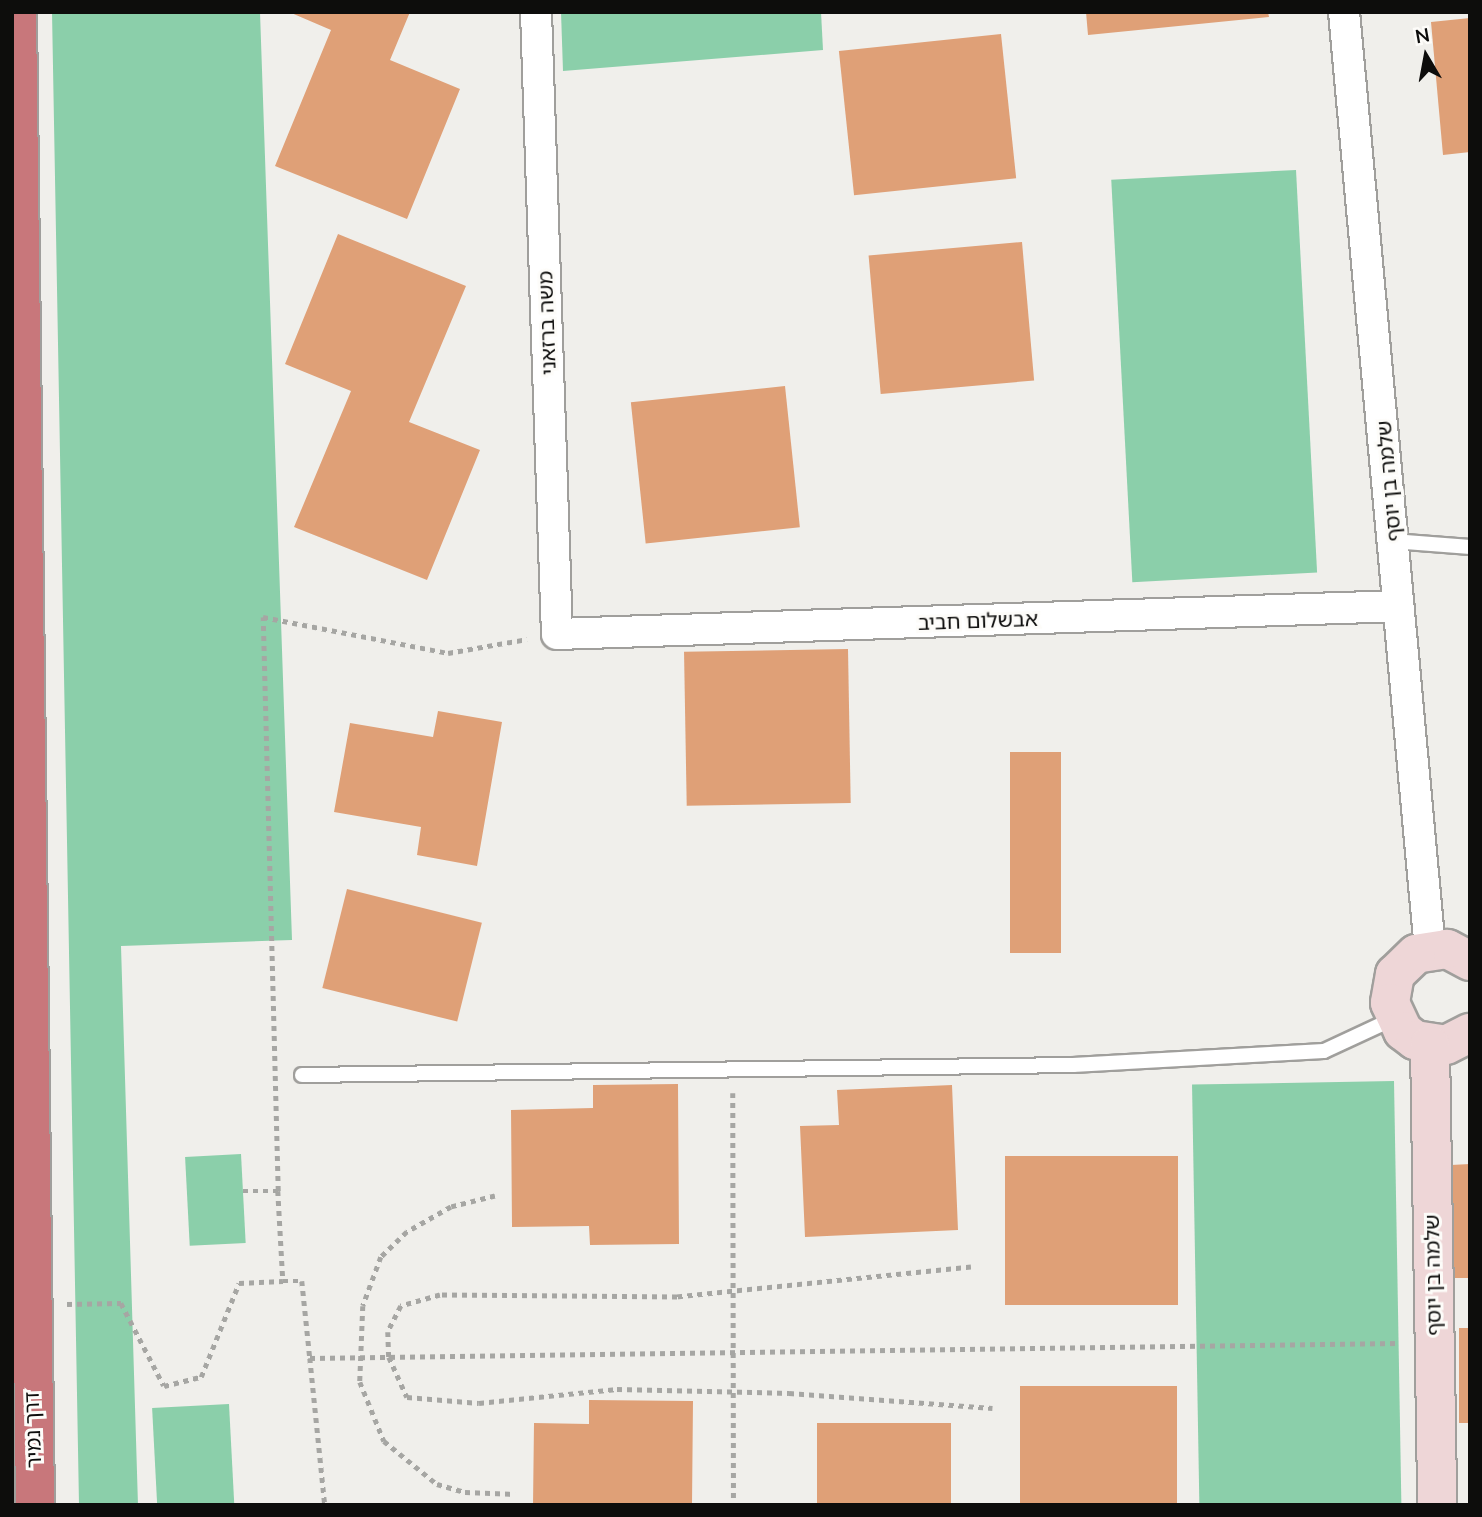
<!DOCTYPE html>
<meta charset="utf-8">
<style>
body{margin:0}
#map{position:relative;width:1482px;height:1517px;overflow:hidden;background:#f0efeb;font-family:Mulish,"Noto Sans Hebrew",sans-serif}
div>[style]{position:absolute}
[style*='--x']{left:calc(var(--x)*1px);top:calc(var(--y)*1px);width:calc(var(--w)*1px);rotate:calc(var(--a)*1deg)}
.green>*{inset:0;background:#8bcfaa;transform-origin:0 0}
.building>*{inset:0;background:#dfa077;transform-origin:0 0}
.path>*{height:4.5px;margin-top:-2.25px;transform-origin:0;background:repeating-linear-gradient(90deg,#a6a6a3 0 5px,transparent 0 10px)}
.roads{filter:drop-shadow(2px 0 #a09f9c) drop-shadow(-2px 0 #a09f9c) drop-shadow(0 2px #a09f9c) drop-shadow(0 -2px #a09f9c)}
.lane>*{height:14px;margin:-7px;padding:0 7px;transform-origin:7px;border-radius:7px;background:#fff}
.street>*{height:30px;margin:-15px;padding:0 15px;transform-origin:15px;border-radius:15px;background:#fff}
.secondary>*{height:38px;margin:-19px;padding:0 19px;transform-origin:19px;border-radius:19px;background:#eed6d7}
.highway>*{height:38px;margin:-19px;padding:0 19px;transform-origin:19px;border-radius:19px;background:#c8777b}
span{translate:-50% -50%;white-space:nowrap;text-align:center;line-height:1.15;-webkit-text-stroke:6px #fdfcf9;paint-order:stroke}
.street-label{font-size:21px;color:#0d0d0c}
.frame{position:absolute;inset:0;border:14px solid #0d0d0c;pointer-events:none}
.north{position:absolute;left:1391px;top:21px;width:70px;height:70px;-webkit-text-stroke:5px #fdfcf9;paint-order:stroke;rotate:350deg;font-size:19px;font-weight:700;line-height:28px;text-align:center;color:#0d0d0c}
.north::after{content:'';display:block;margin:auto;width:24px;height:32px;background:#0d0d0c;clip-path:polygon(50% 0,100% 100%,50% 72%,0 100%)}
</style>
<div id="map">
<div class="green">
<i style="clip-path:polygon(52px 12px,260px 12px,292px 940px,121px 946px,138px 1505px,79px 1505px)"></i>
<i style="clip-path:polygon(561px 12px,821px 12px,823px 50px,563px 71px)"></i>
<i style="left:1296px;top:170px;width:403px;height:185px;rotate:87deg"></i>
<i style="left:1394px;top:1081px;width:424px;height:202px;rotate:89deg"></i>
<i style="left:241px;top:1154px;width:89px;height:56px;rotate:87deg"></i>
<i style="left:229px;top:1404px;width:101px;height:77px;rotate:87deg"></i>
</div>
<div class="building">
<i style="clip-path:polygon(289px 12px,410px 12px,390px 60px,460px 89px,407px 219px,275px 166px,331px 30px)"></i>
<i style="clip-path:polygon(1086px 12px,1268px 12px,1269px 17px,1088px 35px)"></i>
<i style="clip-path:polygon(1470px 18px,1470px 152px,1443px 155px,1431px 22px)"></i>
<i style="left:1001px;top:34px;width:145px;height:163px;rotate:84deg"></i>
<i style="clip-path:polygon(338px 234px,466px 286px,409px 422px,480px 450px,427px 580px,294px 527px,351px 391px,285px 364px)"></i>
<i style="left:1022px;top:242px;width:139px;height:154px;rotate:85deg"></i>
<i style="left:785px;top:386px;width:142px;height:155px;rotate:84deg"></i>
<i style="left:848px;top:649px;width:154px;height:164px;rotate:89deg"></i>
<i style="clip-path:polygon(438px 711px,502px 722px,477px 866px,417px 855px,421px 827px,334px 812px,350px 723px,433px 737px)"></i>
<i style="left:1010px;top:752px;width:51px;height:201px"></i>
<i style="left:347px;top:889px;width:139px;height:102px;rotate:14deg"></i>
<i style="clip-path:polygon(678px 1084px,679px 1244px,590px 1245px,589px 1226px,512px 1227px,511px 1110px,593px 1108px,593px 1085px)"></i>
<i style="clip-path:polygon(952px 1085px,958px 1230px,805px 1237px,800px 1126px,839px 1125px,837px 1090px)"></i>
<i style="left:1005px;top:1156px;width:173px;height:149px"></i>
<i style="clip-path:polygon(1470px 1164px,1470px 1278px,1454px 1278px,1451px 1165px)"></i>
<i style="left:1459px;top:1328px;width:11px;height:95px"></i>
<i style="left:1020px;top:1386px;width:157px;height:119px"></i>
<i style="clip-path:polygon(589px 1400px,693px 1401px,692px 1505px,533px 1505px,534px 1423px,589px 1424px)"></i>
<i style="left:817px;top:1423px;width:134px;height:82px"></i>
</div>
<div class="path">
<i style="--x:733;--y:1093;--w:412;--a:89.9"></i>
<i style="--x:243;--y:1191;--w:35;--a:0"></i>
<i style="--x:278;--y:1191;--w:574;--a:-91.5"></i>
<i style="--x:263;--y:617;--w:188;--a:11"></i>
<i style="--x:448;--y:653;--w:80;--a:-10"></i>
<i style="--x:278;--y:1191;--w:90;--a:86.8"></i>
<i style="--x:495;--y:1196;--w:45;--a:166"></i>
<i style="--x:451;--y:1207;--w:51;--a:150.4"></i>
<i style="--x:407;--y:1232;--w:36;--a:136"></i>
<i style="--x:381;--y:1257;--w:52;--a:110.2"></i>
<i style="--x:363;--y:1306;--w:76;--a:92.3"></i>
<i style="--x:360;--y:1382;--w:64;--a:67.9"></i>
<i style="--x:384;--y:1441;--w:68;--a:39.1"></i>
<i style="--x:437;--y:1484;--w:29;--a:16"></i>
<i style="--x:465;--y:1492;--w:50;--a:2.3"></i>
<i style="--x:971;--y:1267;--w:296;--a:174.2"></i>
<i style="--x:677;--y:1297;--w:237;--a:-179.5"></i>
<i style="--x:440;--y:1295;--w:41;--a:164.2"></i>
<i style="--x:401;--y:1306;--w:29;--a:117"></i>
<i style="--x:388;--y:1332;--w:25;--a:88"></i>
<i style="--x:389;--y:1357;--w:44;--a:65.8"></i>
<i style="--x:407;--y:1397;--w:72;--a:4.8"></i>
<i style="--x:479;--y:1403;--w:139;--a:-5.8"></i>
<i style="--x:617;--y:1389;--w:172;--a:1.3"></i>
<i style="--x:789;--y:1393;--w:204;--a:4.2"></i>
<i style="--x:67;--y:1304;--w:54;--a:-1.1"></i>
<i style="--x:121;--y:1303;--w:93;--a:62.6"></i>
<i style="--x:164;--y:1386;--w:38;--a:-14"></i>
<i style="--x:201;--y:1377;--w:101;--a:-68"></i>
<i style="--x:239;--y:1283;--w:44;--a:-2.6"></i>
<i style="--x:283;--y:1281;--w:19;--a:0"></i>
<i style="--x:302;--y:1281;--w:77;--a:84.1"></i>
<i style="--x:310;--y:1358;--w:1090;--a:-0.79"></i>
<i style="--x:310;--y:1358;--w:148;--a:84.2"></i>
</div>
<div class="roads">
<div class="lane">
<i style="--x:1393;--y:541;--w:77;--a:4.5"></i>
<i style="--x:302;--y:1075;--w:771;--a:-0.74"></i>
<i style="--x:1073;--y:1065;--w:251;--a:-3.2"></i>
<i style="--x:1324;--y:1051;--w:78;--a:-24.9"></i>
</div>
<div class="street">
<i style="--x:536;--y:12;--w:622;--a:88.07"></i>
<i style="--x:557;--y:634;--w:842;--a:-1.9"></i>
<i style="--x:1344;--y:12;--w:941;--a:84.76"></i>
</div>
<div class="secondary">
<i style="--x:1470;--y:961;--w:26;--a:-152"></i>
<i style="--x:1447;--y:949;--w:31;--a:171"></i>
<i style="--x:1416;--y:954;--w:29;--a:136"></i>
<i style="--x:1395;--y:974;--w:29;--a:100"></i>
<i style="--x:1390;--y:1003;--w:31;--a:65"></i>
<i style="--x:1403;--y:1031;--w:15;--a:37"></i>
<i style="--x:1415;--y:1040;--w:31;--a:9"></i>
<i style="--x:1446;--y:1045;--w:27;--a:-27"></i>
<i style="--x:1430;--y:1045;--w:460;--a:89.1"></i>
</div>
<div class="highway">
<i style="--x:17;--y:12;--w:1493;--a:89.31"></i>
</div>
</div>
<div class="street-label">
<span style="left:546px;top:323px;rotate:-92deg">משה ברזאני</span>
<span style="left:1388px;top:481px;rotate:-95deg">שלמה בן יוסף</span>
<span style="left:978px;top:620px;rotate:-2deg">אבשלום חביב</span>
<span style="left:1432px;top:1275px;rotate:-91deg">שלמה בן יוסף</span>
<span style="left:32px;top:1430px;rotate:-92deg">דרך נמיר</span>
</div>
<div class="frame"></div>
<div class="north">N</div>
</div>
